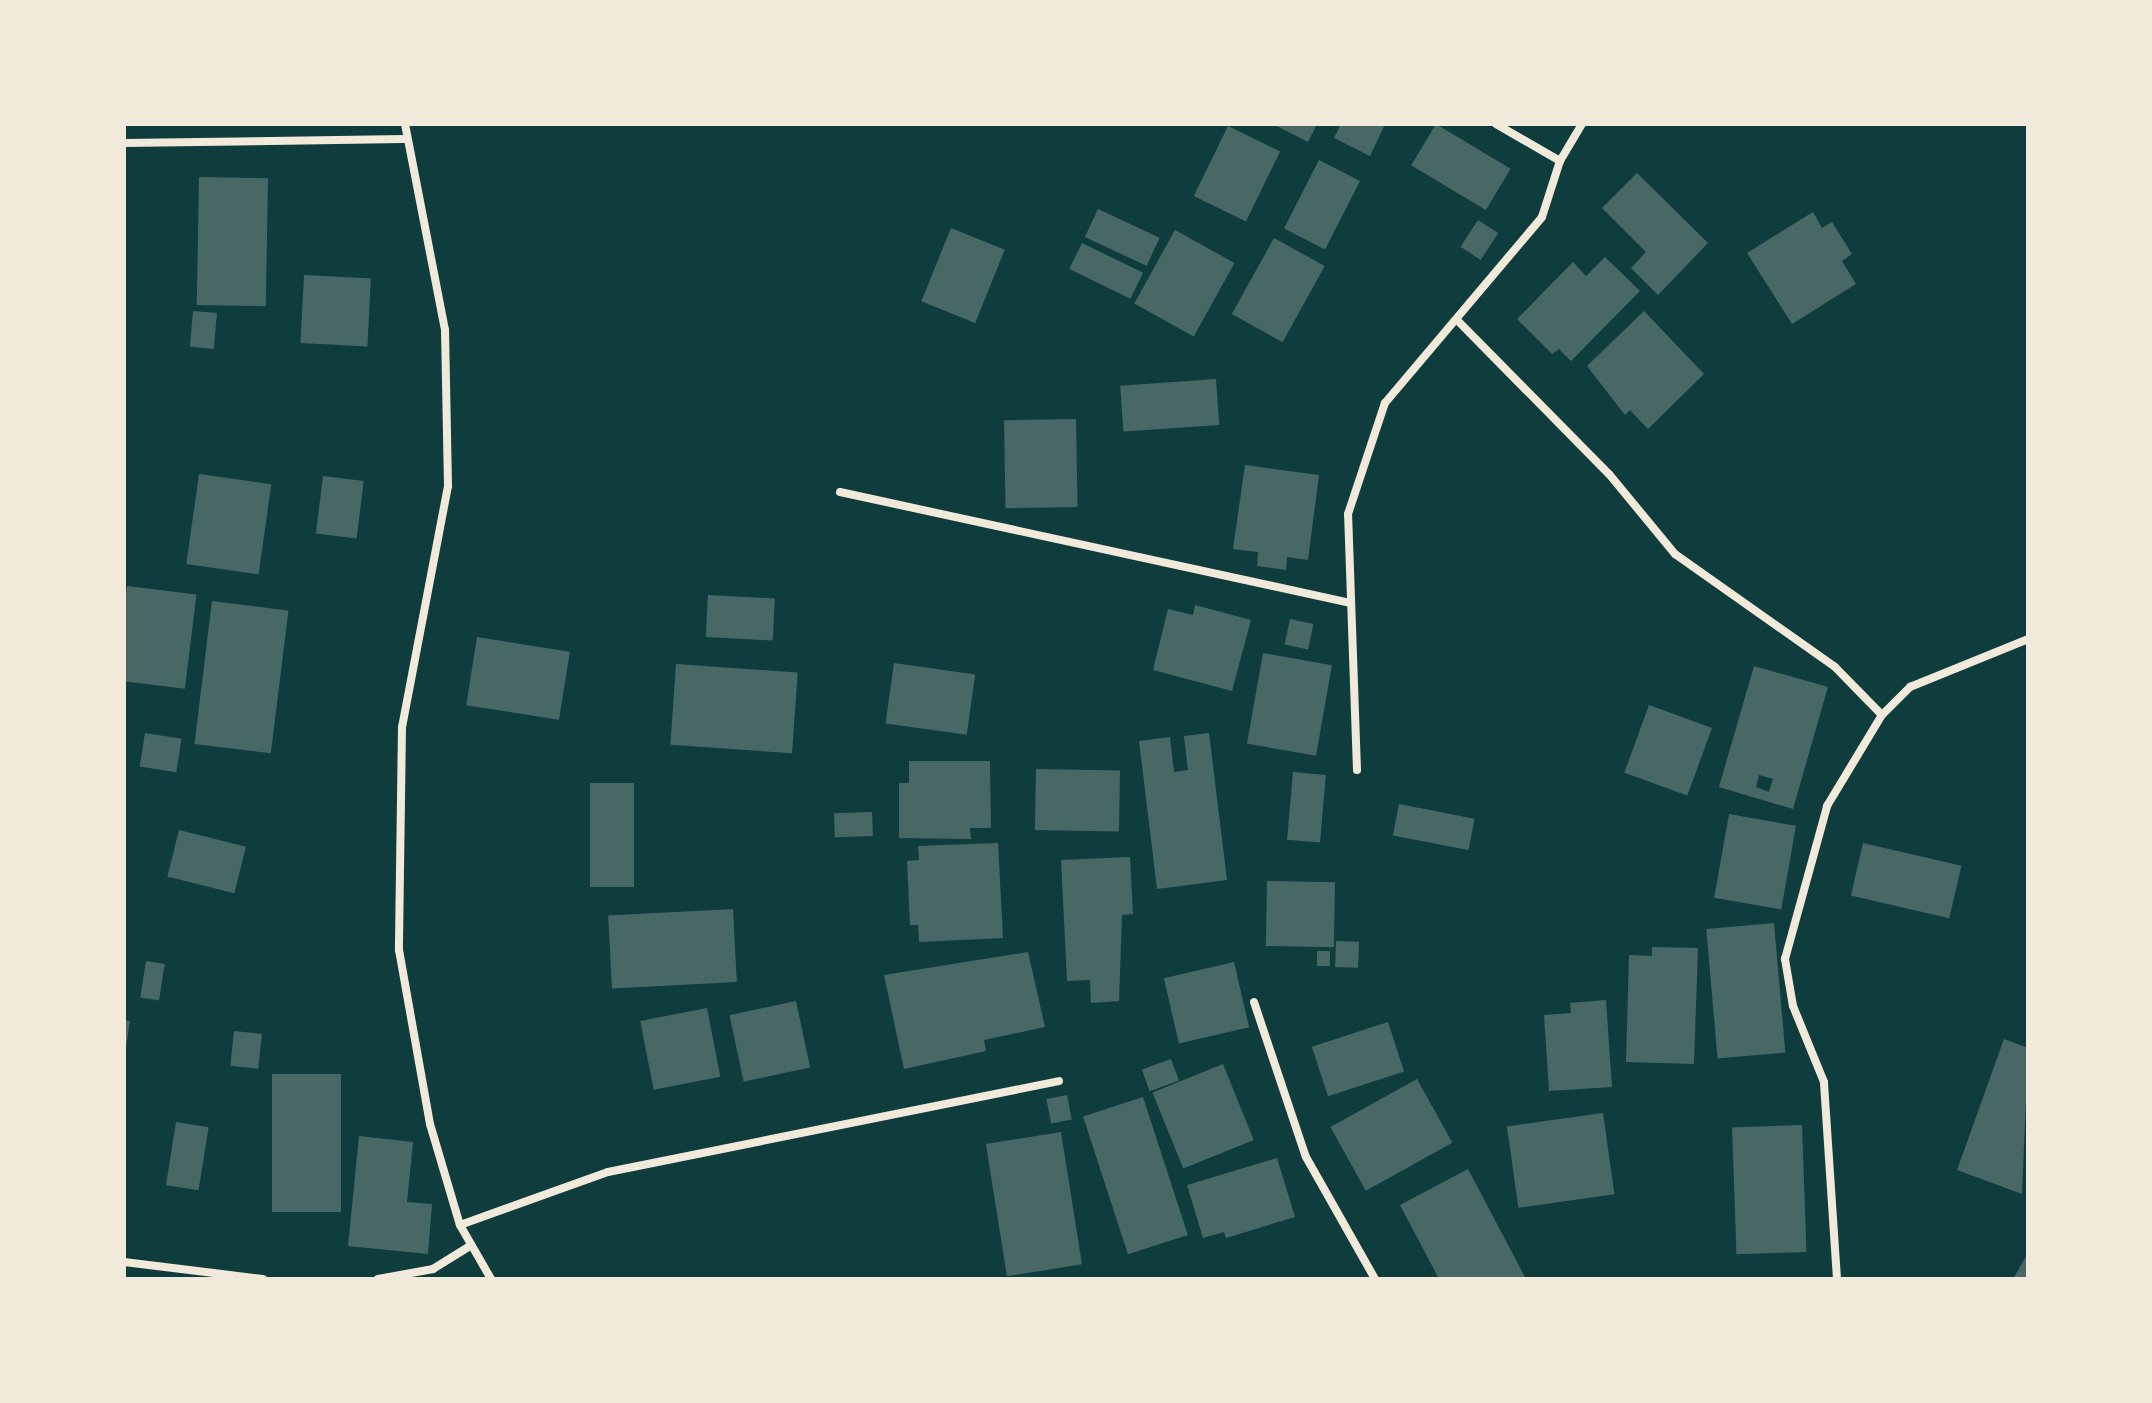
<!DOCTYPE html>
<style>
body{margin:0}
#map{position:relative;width:2152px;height:1403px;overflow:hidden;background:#0f3d3e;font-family:Raleway,sans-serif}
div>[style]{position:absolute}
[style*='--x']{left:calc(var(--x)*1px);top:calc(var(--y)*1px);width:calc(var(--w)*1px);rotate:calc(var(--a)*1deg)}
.building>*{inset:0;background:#486865;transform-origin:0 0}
.minor>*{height:8px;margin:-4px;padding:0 4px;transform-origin:4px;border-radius:4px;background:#f1e9da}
span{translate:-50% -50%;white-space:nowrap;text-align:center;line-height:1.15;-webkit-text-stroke:6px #f1e9da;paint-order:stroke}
.frame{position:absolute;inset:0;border:126px solid #f1e9da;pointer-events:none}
</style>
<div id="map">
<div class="building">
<i style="clip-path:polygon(1273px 124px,1317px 124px,1308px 142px)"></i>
<i style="clip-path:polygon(1341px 124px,1385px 124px,1370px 156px,1334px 138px)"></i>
<i style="left:1436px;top:124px;width:87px;height:48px;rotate:31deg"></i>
<i style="left:1228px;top:126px;width:58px;height:78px;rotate:26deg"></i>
<i style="left:1319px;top:160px;width:46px;height:77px;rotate:27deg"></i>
<i style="clip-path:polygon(1637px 173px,1708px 243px,1658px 295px,1631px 268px,1646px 252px,1602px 208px)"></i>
<i style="left:199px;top:177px;width:69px;height:128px;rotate:1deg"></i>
<i style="left:1098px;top:209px;width:68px;height:31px;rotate:25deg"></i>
<i style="clip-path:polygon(1813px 212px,1822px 228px,1832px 222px,1852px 254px,1842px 261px,1856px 284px,1792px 324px,1747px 253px)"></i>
<i style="left:1478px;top:220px;width:24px;height:32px;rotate:33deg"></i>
<i style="left:951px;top:228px;width:58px;height:79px;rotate:22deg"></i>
<i style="left:1175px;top:230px;width:68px;height:84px;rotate:29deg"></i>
<i style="left:1274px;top:238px;width:58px;height:87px;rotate:29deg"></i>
<i style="left:1082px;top:243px;width:68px;height:29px;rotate:26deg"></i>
<i style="clip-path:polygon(1605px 257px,1640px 291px,1571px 361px,1559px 349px,1552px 354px,1517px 319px,1573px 262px,1586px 276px)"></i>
<i style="left:304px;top:275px;width:67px;height:68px;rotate:3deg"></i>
<i style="left:193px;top:311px;width:24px;height:36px;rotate:5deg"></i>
<i style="clip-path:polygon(1644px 311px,1704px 374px,1648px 429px,1630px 410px,1625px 415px,1587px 366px)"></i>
<i style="left:1216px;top:379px;width:46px;height:96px;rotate:86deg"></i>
<i style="left:1076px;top:419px;width:88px;height:72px;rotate:89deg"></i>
<i style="clip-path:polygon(1245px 465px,1319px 475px,1308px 560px,1287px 557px,1286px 570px,1257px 566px,1258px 552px,1233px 549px)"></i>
<i style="left:199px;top:474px;width:73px;height:91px;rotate:8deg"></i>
<i style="left:323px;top:476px;width:41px;height:58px;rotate:7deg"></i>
<i style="left:127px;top:586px;width:70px;height:95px;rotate:7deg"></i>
<i style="left:708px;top:595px;width:67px;height:42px;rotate:3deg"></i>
<i style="left:212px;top:601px;width:77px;height:144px;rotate:7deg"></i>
<i style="clip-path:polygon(1195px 605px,1251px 620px,1232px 691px,1153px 670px,1168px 609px,1193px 615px)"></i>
<i style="left:1290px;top:619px;width:24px;height:26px;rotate:12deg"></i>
<i style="left:477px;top:637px;width:94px;height:69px;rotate:9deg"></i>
<i style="left:1263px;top:653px;width:70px;height:92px;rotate:10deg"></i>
<i style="left:894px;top:663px;width:82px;height:61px;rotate:8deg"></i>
<i style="left:676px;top:664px;width:122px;height:81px;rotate:4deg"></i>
<i style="clip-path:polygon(evenodd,1754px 666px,1828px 687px,1793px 809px,1719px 787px,1754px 666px,1759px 775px,1773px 779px,1769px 792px,1756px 787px,1759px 775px)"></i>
<i style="left:1649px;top:705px;width:67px;height:72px;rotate:20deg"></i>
<i style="left:145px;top:733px;width:37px;height:34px;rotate:9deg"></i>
<i style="clip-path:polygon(1209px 733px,1227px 880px,1157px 889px,1139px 741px,1170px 737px,1174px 772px,1188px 770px,1184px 736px)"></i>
<i style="clip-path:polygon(909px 761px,990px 761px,991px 828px,970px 828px,971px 839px,899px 838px,899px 783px,909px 783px)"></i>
<i style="left:1036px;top:769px;width:84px;height:61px;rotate:1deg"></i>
<i style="left:1293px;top:772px;width:33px;height:68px;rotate:5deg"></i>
<i style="left:634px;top:783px;width:104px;height:44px;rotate:90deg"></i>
<i style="left:1399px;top:804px;width:77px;height:32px;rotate:11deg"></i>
<i style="left:872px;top:812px;width:24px;height:38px;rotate:88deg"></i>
<i style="left:1729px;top:814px;width:68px;height:85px;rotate:10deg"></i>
<i style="left:179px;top:830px;width:69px;height:48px;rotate:14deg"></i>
<i style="clip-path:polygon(998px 843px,1003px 938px,919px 942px,918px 925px,910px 925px,907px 861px,919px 860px,918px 846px)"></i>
<i style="left:1863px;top:843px;width:101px;height:54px;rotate:13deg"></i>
<i style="clip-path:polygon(1130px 857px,1133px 914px,1122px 915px,1119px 1001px,1091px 1003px,1090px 980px,1067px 981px,1061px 860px)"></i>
<i style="left:1267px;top:881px;width:68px;height:65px;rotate:1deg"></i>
<i style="left:733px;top:909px;width:73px;height:125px;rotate:87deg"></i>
<i style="left:1774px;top:923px;width:130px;height:68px;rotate:85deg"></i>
<i style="left:1336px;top:941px;width:23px;height:26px;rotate:2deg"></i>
<i style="clip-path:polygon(1652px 947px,1698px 948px,1694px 1064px,1626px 1062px,1629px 955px,1652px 956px)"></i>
<i style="left:1317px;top:951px;width:13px;height:15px"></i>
<i style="clip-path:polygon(1028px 952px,1045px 1027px,984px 1040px,986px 1051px,904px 1069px,884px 975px)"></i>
<i style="left:146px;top:961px;width:19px;height:37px;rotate:9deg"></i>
<i style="left:1234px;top:962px;width:67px;height:72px;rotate:77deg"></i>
<i style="clip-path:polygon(1606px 1000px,1612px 1087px,1549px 1091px,1544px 1015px,1571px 1013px,1570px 1003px)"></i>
<i style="left:796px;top:1001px;width:68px;height:68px;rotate:78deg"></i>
<i style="left:707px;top:1008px;width:70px;height:68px;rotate:79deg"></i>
<i style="clip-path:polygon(124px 1020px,130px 1021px,126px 1047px,124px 1047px)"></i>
<i style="left:1388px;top:1022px;width:52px;height:80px;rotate:72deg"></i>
<i style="left:234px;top:1031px;width:28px;height:35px;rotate:6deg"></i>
<i style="clip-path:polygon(2004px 1039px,2028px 1048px,2022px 1194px,1957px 1170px)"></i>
<i style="left:1171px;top:1059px;width:23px;height:31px;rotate:70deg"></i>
<i style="left:1223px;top:1064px;width:82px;height:76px;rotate:68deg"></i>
<i style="left:272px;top:1074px;width:69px;height:138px"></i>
<i style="left:1417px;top:1079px;width:73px;height:99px;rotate:61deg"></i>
<i style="left:1067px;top:1095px;width:25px;height:21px;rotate:79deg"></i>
<i style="left:1143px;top:1097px;width:145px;height:63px;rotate:72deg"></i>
<i style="left:1603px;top:1113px;width:82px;height:97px;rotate:82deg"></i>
<i style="left:176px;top:1122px;width:33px;height:64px;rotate:9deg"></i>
<i style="left:1802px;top:1125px;width:127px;height:70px;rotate:88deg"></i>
<i style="left:1061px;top:1132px;width:134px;height:76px;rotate:81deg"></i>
<i style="clip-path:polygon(359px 1136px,413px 1142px,407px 1202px,432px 1204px,428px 1254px,348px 1246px)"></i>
<i style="clip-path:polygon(1277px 1158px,1295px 1217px,1226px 1238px,1224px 1232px,1203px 1238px,1187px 1185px)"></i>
<i style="clip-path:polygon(1468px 1169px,1526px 1279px,1439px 1279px,1400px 1205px)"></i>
<i style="clip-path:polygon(2028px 1253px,2028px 1279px,2013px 1279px)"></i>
</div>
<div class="minor">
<i style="--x:405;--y:124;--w:210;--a:79"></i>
<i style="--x:445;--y:330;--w:156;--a:88.9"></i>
<i style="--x:448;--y:486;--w:245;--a:100.8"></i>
<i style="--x:402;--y:727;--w:223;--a:90.8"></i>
<i style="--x:399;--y:950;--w:177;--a:79.9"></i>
<i style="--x:430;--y:1124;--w:105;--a:73.5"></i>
<i style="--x:460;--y:1225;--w:62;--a:60.1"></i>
<i style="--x:1496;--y:124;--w:74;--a:30"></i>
<i style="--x:1560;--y:161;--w:43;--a:-59.3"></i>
<i style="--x:124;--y:143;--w:280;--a:-0.8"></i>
<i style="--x:1458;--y:321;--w:215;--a:45.4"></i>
<i style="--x:1609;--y:474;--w:104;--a:50.5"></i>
<i style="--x:1675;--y:554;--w:196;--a:35.2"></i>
<i style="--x:1835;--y:667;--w:67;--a:45.6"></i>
<i style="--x:840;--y:492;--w:523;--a:12.26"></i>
<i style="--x:1357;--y:770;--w:256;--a:-92"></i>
<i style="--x:1348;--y:514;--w:117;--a:-71.6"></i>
<i style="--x:1385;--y:403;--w:243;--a:-49.8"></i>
<i style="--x:1542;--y:217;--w:59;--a:-72.2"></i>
<i style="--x:1254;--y:1002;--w:163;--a:71.5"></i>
<i style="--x:1306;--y:1157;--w:140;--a:60.5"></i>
<i style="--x:460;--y:1225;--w:157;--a:-19.7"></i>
<i style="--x:608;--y:1172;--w:460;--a:-11.4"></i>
<i style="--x:124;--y:1262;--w:140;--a:7"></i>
<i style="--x:378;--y:1279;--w:56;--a:-10.3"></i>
<i style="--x:433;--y:1269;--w:44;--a:-31.9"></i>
<i style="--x:1837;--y:1279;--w:197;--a:-93.8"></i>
<i style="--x:1824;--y:1082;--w:82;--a:-112.2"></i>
<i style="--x:1793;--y:1006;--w:48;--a:-99.7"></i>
<i style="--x:1785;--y:959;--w:159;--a:-74.6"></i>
<i style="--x:1827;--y:806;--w:106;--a:-58.9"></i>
<i style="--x:1882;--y:715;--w:40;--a:-45"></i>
<i style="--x:1910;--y:687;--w:127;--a:-22.1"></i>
</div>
<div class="frame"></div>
</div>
